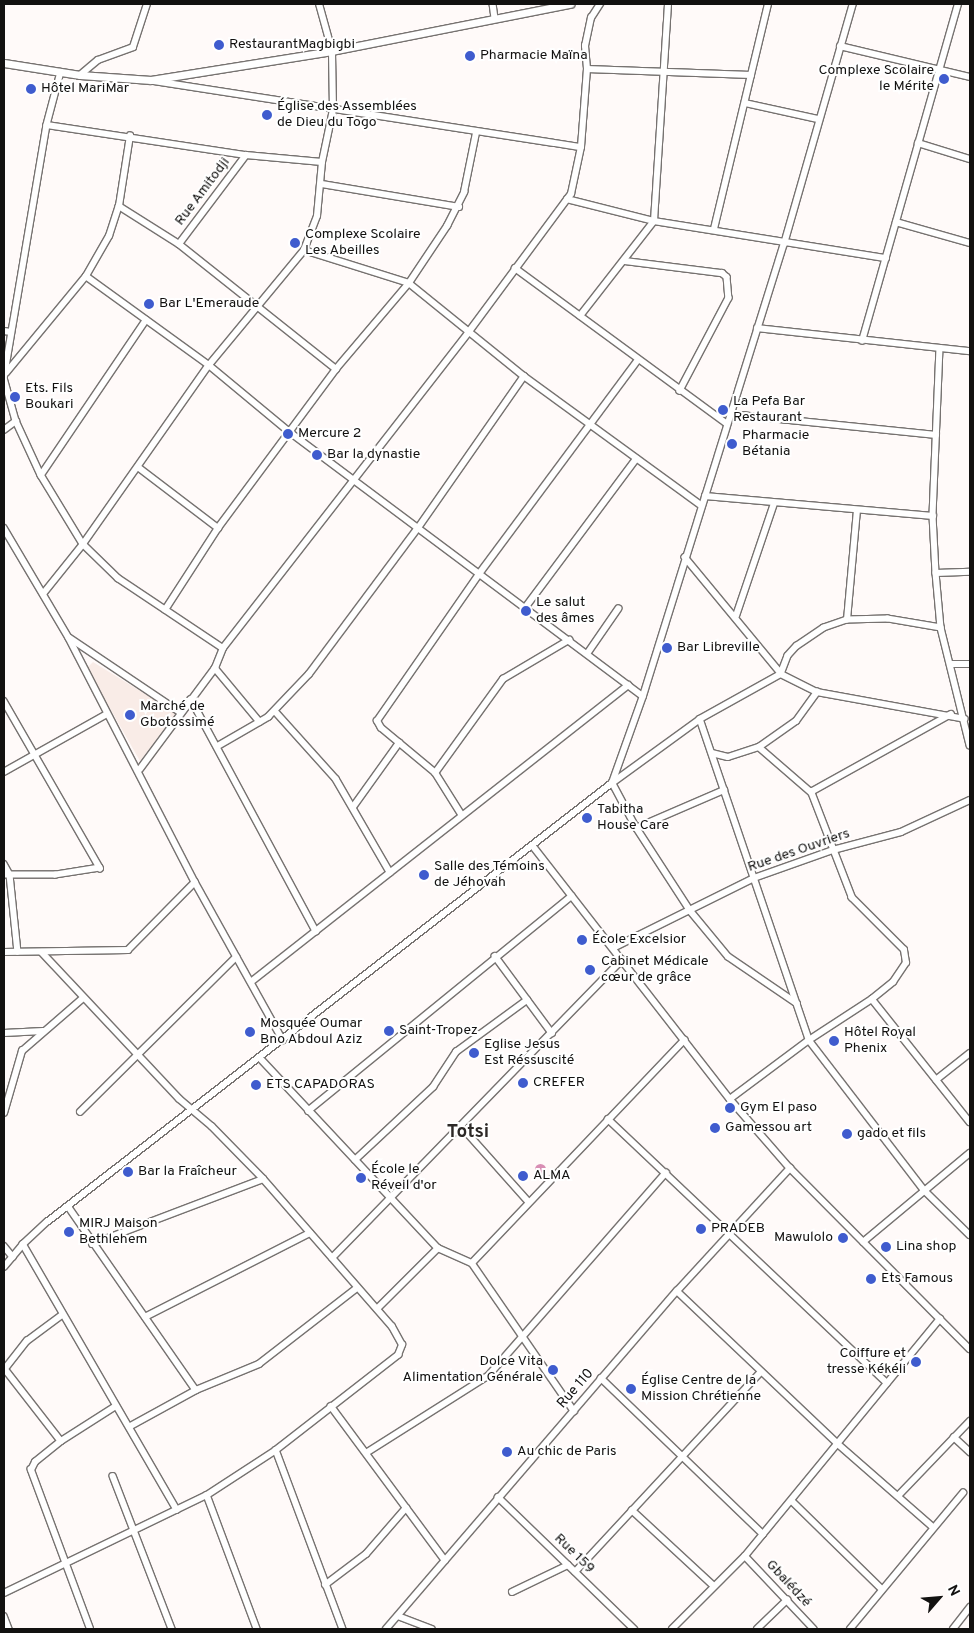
<!DOCTYPE html>
<meta charset="utf-8">
<style>
body{margin:0}
#map{position:relative;width:974px;height:1633px;overflow:hidden;background:#fffaf9;font-family:Overpass,sans-serif}
div>[style]{position:absolute}
[style*='--x']{left:calc(var(--x)*1px);top:calc(var(--y)*1px);width:calc(var(--w)*1px);rotate:calc(var(--a)*1deg)}
.built>*{inset:0;background:#f9ece7}
.water>*{inset:0;background:#d88eb4}
.round{border-radius:50%}
.roads{filter:drop-shadow(1px 0 #767270) drop-shadow(-1px 0 #767270) drop-shadow(0 1px #767270) drop-shadow(0 -1px #767270)}
.minor>*{height:5.5px;margin:-2.75px;padding:0 2.75px;transform-origin:2.75px;border-radius:2.75px;background:#fff}
.tertiary>*{height:7px;margin:-3.5px;padding:0 3.5px;transform-origin:3.5px;border-radius:3.5px;background:#fff}
.dots>*{width:14px;height:14px;translate:-50% -50%;box-sizing:border-box;border:2px solid #fff;border-radius:50%}
span{translate:-50% -50%;white-space:nowrap;text-align:center;line-height:1.15;-webkit-text-stroke:4px #fff;paint-order:stroke}
.poi-label{font-size:14px;color:#121110}
.left{translate:0 -50%;text-align:left}
.right{translate:-100% -50%;text-align:right}
.street-label{font-size:14px;color:#121110}
.district-label{font-size:19px;color:#2d2927;font-weight:700}
.frame{position:absolute;inset:0;border:5px solid #121110;pointer-events:none}
.north{position:absolute;left:914px;top:1573px;width:50px;height:50px;-webkit-text-stroke:4px #fff;paint-order:stroke;rotate:63deg;font-size:14px;font-weight:700;line-height:20px;text-align:center;color:#121110}
.north::after{content:'';display:block;margin:auto;width:18px;height:22px;background:#121110;clip-path:polygon(50% 0,100% 100%,50% 72%,0 100%)}
</style>
<div id="map">
<div class="built">
<i style="clip-path:polygon(93px 662px,176px 713px,140px 761px,87px 668px)"></i>
</div>
<div class="water">
<i class="round" style="left:534.5px;top:1163.5px;width:11px;height:11px"></i>
</div>
<div class="roads">
<div class="minor">
<i style="--x:493;--y:4;--w:15;--a:82"></i>
<i style="--x:840;--y:46;--w:134;--a:13.4"></i>
<i style="--x:587;--y:69;--w:164;--a:2.1"></i>
<i style="--x:61;--y:72;--w:55;--a:104.8"></i>
<i style="--x:47;--y:125;--w:257;--a:99.6"></i>
<i style="--x:4;--y:378;--w:45;--a:74.4"></i>
<i style="--x:16;--y:421;--w:60;--a:65.2"></i>
<i style="--x:41;--y:475;--w:81;--a:58.7"></i>
<i style="--x:83;--y:544;--w:49;--a:44.2"></i>
<i style="--x:118;--y:578;--w:126;--a:33.7"></i>
<i style="--x:80;--y:75;--w:23;--a:-40"></i>
<i style="--x:98;--y:60;--w:37;--a:-20"></i>
<i style="--x:133;--y:47;--w:45;--a:-72"></i>
<i style="--x:154;--y:81;--w:432;--a:8.8"></i>
<i style="--x:745;--y:103;--w:75;--a:12.4"></i>
<i style="--x:47;--y:125;--w:201;--a:8.6"></i>
<i style="--x:246;--y:155;--w:76;--a:5.3"></i>
<i style="--x:918;--y:143;--w:54;--a:17.1"></i>
<i style="--x:322;--y:184;--w:139;--a:9.5"></i>
<i style="--x:567;--y:199;--w:90;--a:14.2"></i>
<i style="--x:654;--y:221;--w:235;--a:9.1"></i>
<i style="--x:119;--y:206;--w:71;--a:32.3"></i>
<i style="--x:179;--y:244;--w:201;--a:38.5"></i>
<i style="--x:896;--y:222;--w:77;--a:15.8"></i>
<i style="--x:714;--y:229;--w:231;--a:-76.5"></i>
<i style="--x:179;--y:244;--w:111;--a:-53"></i>
<i style="--x:304;--y:250;--w:110;--a:17.4"></i>
<i style="--x:409;--y:283;--w:148;--a:39"></i>
<i style="--x:524;--y:376;--w:220;--a:36.1"></i>
<i style="--x:625;--y:261;--w:98;--a:7.1"></i>
<i style="--x:722;--y:273;--w:6;--a:39"></i>
<i style="--x:727;--y:277;--w:21;--a:85"></i>
<i style="--x:729;--y:298;--w:105;--a:117.8"></i>
<i style="--x:515;--y:268;--w:263;--a:36.3"></i>
<i style="--x:86;--y:276;--w:152;--a:35.9"></i>
<i style="--x:209;--y:365;--w:107;--a:39.7"></i>
<i style="--x:291;--y:433;--w:439;--a:36.8"></i>
<i style="--x:580;--y:316;--w:120;--a:-52.1"></i>
<i style="--x:654;--y:221;--w:217;--a:-86.3"></i>
<i style="--x:757;--y:328;--w:214;--a:6.2"></i>
<i style="--x:4;--y:331;--w:7;--a:8"></i>
<i style="--x:862;--y:341;--w:350;--a:-74.1"></i>
<i style="--x:940;--y:348;--w:168;--a:92.4"></i>
<i style="--x:933;--y:516;--w:57;--a:87"></i>
<i style="--x:936;--y:573;--w:55;--a:84.8"></i>
<i style="--x:941;--y:628;--w:121;--a:76.1"></i>
<i style="--x:6;--y:373;--w:126;--a:-50.5"></i>
<i style="--x:86;--y:276;--w:46;--a:-60.1"></i>
<i style="--x:109;--y:236;--w:32;--a:-72"></i>
<i style="--x:119;--y:206;--w:71;--a:-81.1"></i>
<i style="--x:731;--y:414;--w:206;--a:5.8"></i>
<i style="--x:4;--y:430;--w:15;--a:-37"></i>
<i style="--x:138;--y:467;--w:101;--a:37.3"></i>
<i style="--x:41;--y:475;--w:187;--a:-55.9"></i>
<i style="--x:705;--y:496;--w:229;--a:5"></i>
<i style="--x:4;--y:528;--w:128;--a:59.4"></i>
<i style="--x:69;--y:638;--w:275;--a:62.7"></i>
<i style="--x:195;--y:882;--w:181;--a:60.9"></i>
<i style="--x:936;--y:573;--w:34;--a:-2"></i>
<i style="--x:43;--y:594;--w:64;--a:-51.3"></i>
<i style="--x:83;--y:544;--w:219;--a:-54.9"></i>
<i style="--x:209;--y:365;--w:149;--a:-50.4"></i>
<i style="--x:304;--y:250;--w:36;--a:-69"></i>
<i style="--x:317;--y:216;--w:54;--a:-84.7"></i>
<i style="--x:322;--y:162;--w:53;--a:-78.1"></i>
<i style="--x:333;--y:110;--w:59;--a:-91"></i>
<i style="--x:332;--y:51;--w:49;--a:-105.5"></i>
<i style="--x:525;--y:608;--w:186;--a:-53.3"></i>
<i style="--x:165;--y:610;--w:98;--a:-57.1"></i>
<i style="--x:218;--y:528;--w:198;--a:-53.4"></i>
<i style="--x:336;--y:369;--w:113;--a:-49.7"></i>
<i style="--x:409;--y:283;--w:69;--a:-56.3"></i>
<i style="--x:447;--y:226;--w:38;--a:-63"></i>
<i style="--x:464;--y:192;--w:60;--a:-78.5"></i>
<i style="--x:736;--y:616;--w:118;--a:-71.3"></i>
<i style="--x:847;--y:620;--w:109;--a:-84.8"></i>
<i style="--x:941;--y:628;--w:54;--a:-170.4"></i>
<i style="--x:888;--y:619;--w:41;--a:178.6"></i>
<i style="--x:847;--y:620;--w:24;--a:161"></i>
<i style="--x:824;--y:628;--w:32;--a:146"></i>
<i style="--x:797;--y:646;--w:13;--a:132"></i>
<i style="--x:788;--y:656;--w:19;--a:111"></i>
<i style="--x:781;--y:674;--w:40;--a:26.6"></i>
<i style="--x:817;--y:692;--w:150;--a:10.3"></i>
<i style="--x:70;--y:638;--w:133;--a:33.9"></i>
<i style="--x:587;--y:654;--w:55;--a:-55.4"></i>
<i style="--x:952;--y:664;--w:18;--a:0"></i>
<i style="--x:215;--y:668;--w:70;--a:50.2"></i>
<i style="--x:191;--y:699;--w:264;--a:61.7"></i>
<i style="--x:4;--y:701;--w:193;--a:60.1"></i>
<i style="--x:100;--y:868;--w:45;--a:171"></i>
<i style="--x:56;--y:875;--w:52;--a:180"></i>
<i style="--x:275;--y:711;--w:91;--a:48.1"></i>
<i style="--x:336;--y:779;--w:108;--a:59.9"></i>
<i style="--x:700;--y:719;--w:339;--a:71.2"></i>
<i style="--x:809;--y:1040;--w:189;--a:52.5"></i>
<i style="--x:924;--y:1190;--w:64;--a:44.4"></i>
<i style="--x:218;--y:746;--w:58;--a:-30.1"></i>
<i style="--x:268;--y:717;--w:59;--a:-46.4"></i>
<i style="--x:309;--y:674;--w:182;--a:-53.3"></i>
<i style="--x:418;--y:528;--w:185;--a:-55.1"></i>
<i style="--x:759;--y:747;--w:69;--a:40.9"></i>
<i style="--x:811;--y:792;--w:160;--a:-29.1"></i>
<i style="--x:712;--y:753;--w:16;--a:14"></i>
<i style="--x:728;--y:757;--w:33;--a:-18"></i>
<i style="--x:759;--y:747;--w:45;--a:-35.1"></i>
<i style="--x:796;--y:721;--w:36;--a:-54"></i>
<i style="--x:140;--y:769;--w:126;--a:-53.4"></i>
<i style="--x:215;--y:668;--w:22;--a:-68"></i>
<i style="--x:223;--y:648;--w:399;--a:-52.1"></i>
<i style="--x:468;--y:333;--w:173;--a:-53.5"></i>
<i style="--x:571;--y:194;--w:48;--a:-78"></i>
<i style="--x:581;--y:147;--w:78;--a:-85.6"></i>
<i style="--x:587;--y:69;--w:23;--a:-95"></i>
<i style="--x:585;--y:46;--w:29;--a:-78"></i>
<i style="--x:591;--y:18;--w:17;--a:-57"></i>
<i style="--x:4;--y:772;--w:118;--a:-29.4"></i>
<i style="--x:435;--y:773;--w:116;--a:-54.1"></i>
<i style="--x:503;--y:679;--w:77;--a:-30.6"></i>
<i style="--x:353;--y:807;--w:79;--a:-54.3"></i>
<i style="--x:462;--y:816;--w:51;--a:-122.1"></i>
<i style="--x:435;--y:773;--w:70;--a:-140.2"></i>
<i style="--x:381;--y:728;--w:8;--a:-120"></i>
<i style="--x:377;--y:721;--w:179;--a:-55.2"></i>
<i style="--x:479;--y:574;--w:265;--a:-53.4"></i>
<i style="--x:636;--y:828;--w:96;--a:-23.4"></i>
<i style="--x:533;--y:846;--w:321;--a:52.1"></i>
<i style="--x:730;--y:1099;--w:91;--a:49"></i>
<i style="--x:790;--y:1168;--w:255;--a:45.2"></i>
<i style="--x:4;--y:864;--w:13;--a:61"></i>
<i style="--x:10;--y:875;--w:77;--a:84.1"></i>
<i style="--x:613;--y:948;--w:157;--a:-26.4"></i>
<i style="--x:754;--y:878;--w:84;--a:-19.5"></i>
<i style="--x:833;--y:850;--w:70;--a:-14.8"></i>
<i style="--x:901;--y:832;--w:76;--a:-24.9"></i>
<i style="--x:4;--y:952;--w:124;--a:-0.9"></i>
<i style="--x:128;--y:950;--w:95;--a:-45.4"></i>
<i style="--x:495;--y:956;--w:96;--a:53.5"></i>
<i style="--x:251;--y:982;--w:480;--a:-38.2"></i>
<i style="--x:872;--y:999;--w:157;--a:51.5"></i>
<i style="--x:797;--y:1004;--w:83;--a:-145.7"></i>
<i style="--x:728;--y:957;--w:60;--a:-129.6"></i>
<i style="--x:690;--y:911;--w:99;--a:-123"></i>
<i style="--x:636;--y:828;--w:51;--a:-118.1"></i>
<i style="--x:612;--y:783;--w:92;--a:-70.4"></i>
<i style="--x:643;--y:696;--w:473;--a:-72.7"></i>
<i style="--x:784;--y:244;--w:250;--a:-74"></i>
<i style="--x:4;--y:1033;--w:39;--a:-3"></i>
<i style="--x:261;--y:1059;--w:259;--a:46.9"></i>
<i style="--x:438;--y:1248;--w:37;--a:24"></i>
<i style="--x:472;--y:1263;--w:180;--a:55.4"></i>
<i style="--x:936;--y:1080;--w:43;--a:-38.5"></i>
<i style="--x:730;--y:1099;--w:99;--a:-36.8"></i>
<i style="--x:809;--y:1040;--w:75;--a:-33.1"></i>
<i style="--x:872;--y:999;--w:27;--a:-39"></i>
<i style="--x:893;--y:982;--w:23;--a:-56"></i>
<i style="--x:906;--y:963;--w:13;--a:-99"></i>
<i style="--x:904;--y:950;--w:74;--a:-135"></i>
<i style="--x:852;--y:898;--w:114;--a:-111.1"></i>
<i style="--x:308;--y:1111;--w:340;--a:-39.2"></i>
<i style="--x:80;--y:1112;--w:220;--a:-44.8"></i>
<i style="--x:4;--y:1113;--w:65;--a:-73.8"></i>
<i style="--x:22;--y:1051;--w:79;--a:-40.9"></i>
<i style="--x:608;--y:1119;--w:384;--a:43.4"></i>
<i style="--x:463;--y:1128;--w:99;--a:48.3"></i>
<i style="--x:355;--y:1160;--w:107;--a:-43.1"></i>
<i style="--x:433;--y:1087;--w:42;--a:-56.7"></i>
<i style="--x:456;--y:1052;--w:88;--a:-36.2"></i>
<i style="--x:68;--y:1206;--w:224;--a:55.2"></i>
<i style="--x:863;--y:1242;--w:139;--a:-39.8"></i>
<i style="--x:23;--y:1244;--w:307;--a:59.9"></i>
<i style="--x:92;--y:1244;--w:183;--a:-20.8"></i>
<i style="--x:4;--y:1246;--w:14;--a:51"></i>
<i style="--x:332;--y:1258;--w:416;--a:-45.8"></i>
<i style="--x:472;--y:1263;--w:308;--a:-46.4"></i>
<i style="--x:4;--y:1267;--w:30;--a:-50"></i>
<i style="--x:23;--y:1244;--w:33;--a:-43"></i>
<i style="--x:47;--y:1222;--w:716;--a:-37.85"></i>
<i style="--x:612;--y:783;--w:109;--a:-36"></i>
<i style="--x:700;--y:719;--w:93;--a:-29.1"></i>
<i style="--x:781;--y:674;--w:151;--a:-129.6"></i>
<i style="--x:677;--y:1291;--w:221;--a:43.5"></i>
<i style="--x:837;--y:1443;--w:128;--a:41.2"></i>
<i style="--x:377;--y:1309;--w:86;--a:-45"></i>
<i style="--x:145;--y:1317;--w:185;--a:-27"></i>
<i style="--x:5;--y:1369;--w:91;--a:52.1"></i>
<i style="--x:4;--y:1370;--w:37;--a:-52"></i>
<i style="--x:27;--y:1341;--w:44;--a:-36.6"></i>
<i style="--x:601;--y:1378;--w:225;--a:43.9"></i>
<i style="--x:331;--y:1406;--w:192;--a:53.5"></i>
<i style="--x:129;--y:1427;--w:77;--a:-28.9"></i>
<i style="--x:196;--y:1390;--w:68;--a:-22.4"></i>
<i style="--x:259;--y:1364;--w:124;--a:-37.8"></i>
<i style="--x:954;--y:1437;--w:22;--a:43"></i>
<i style="--x:276;--y:1450;--w:191;--a:69.5"></i>
<i style="--x:366;--y:1453;--w:144;--a:-32.3"></i>
<i style="--x:488;--y:1376;--w:270;--a:-48.8"></i>
<i style="--x:113;--y:1476;--w:164;--a:68.9"></i>
<i style="--x:207;--y:1495;--w:143;--a:69.5"></i>
<i style="--x:898;--y:1496;--w:104;--a:-46.2"></i>
<i style="--x:498;--y:1497;--w:190;--a:44.1"></i>
<i style="--x:792;--y:1501;--w:126;--a:44.4"></i>
<i style="--x:632;--y:1510;--w:110;--a:42.8"></i>
<i style="--x:745;--y:1556;--w:100;--a:46.6"></i>
<i style="--x:575;--y:1572;--w:273;--a:-47.1"></i>
<i style="--x:325;--y:1585;--w:51;--a:-37.1"></i>
<i style="--x:366;--y:1554;--w:61;--a:-49"></i>
<i style="--x:512;--y:1592;--w:62;--a:-25.7"></i>
<i style="--x:4;--y:1593;--w:225;--a:-25.8"></i>
<i style="--x:207;--y:1495;--w:82;--a:-33.1"></i>
<i style="--x:276;--y:1450;--w:155;--a:-37.9"></i>
<i style="--x:398;--y:1355;--w:11;--a:-68"></i>
<i style="--x:402;--y:1345;--w:21;--a:-119"></i>
<i style="--x:392;--y:1327;--w:196;--a:-131.1"></i>
<i style="--x:263;--y:1179;--w:73;--a:-134.4"></i>
<i style="--x:212;--y:1127;--w:43;--a:-139.7"></i>
<i style="--x:179;--y:1099;--w:200;--a:-133.2"></i>
<i style="--x:4;--y:1616;--w:14;--a:69"></i>
<i style="--x:398;--y:1616;--w:36;--a:21"></i>
<i style="--x:90;--y:1629;--w:170;--a:-110.4"></i>
<i style="--x:31;--y:1470;--w:9;--a:-63"></i>
<i style="--x:35;--y:1462;--w:33;--a:-39"></i>
<i style="--x:61;--y:1441;--w:65;--a:-32.5"></i>
<i style="--x:386;--y:1629;--w:446;--a:-49.3"></i>
<i style="--x:677;--y:1291;--w:167;--a:-47.4"></i>
<i style="--x:672;--y:1629;--w:103;--a:-45"></i>
<i style="--x:745;--y:1556;--w:307;--a:-50.6"></i>
<i style="--x:757;--y:1629;--w:42;--a:-44"></i>
<i style="--x:850;--y:1629;--w:177;--a:-50.3"></i>
<i style="--x:953;--y:1629;--w:28;--a:-52"></i>
</div>
<div class="tertiary">
<i style="--x:4;--y:63;--w:77;--a:9"></i>
<i style="--x:80;--y:75;--w:71;--a:4"></i>
<i style="--x:151;--y:80;--w:183;--a:-9.1"></i>
<i style="--x:332;--y:51;--w:243;--a:-11.2"></i>
</div>
</div>
<div class="dots">
<i style="left:219px;top:45px;background:#3f5cce"></i>
<i style="left:470px;top:56px;background:#3f5cce"></i>
<i style="left:944px;top:79px;background:#3f5cce"></i>
<i style="left:31px;top:89px;background:#3f5cce"></i>
<i style="left:267px;top:115px;background:#3f5cce"></i>
<i style="left:295px;top:243px;background:#3f5cce"></i>
<i style="left:149px;top:304px;background:#3f5cce"></i>
<i style="left:15px;top:397px;background:#3f5cce"></i>
<i style="left:723px;top:410px;background:#3f5cce"></i>
<i style="left:288px;top:434px;background:#3f5cce"></i>
<i style="left:732px;top:444px;background:#3f5cce"></i>
<i style="left:317px;top:455px;background:#3f5cce"></i>
<i style="left:526px;top:611px;background:#3f5cce"></i>
<i style="left:667px;top:648px;background:#3f5cce"></i>
<i style="left:130px;top:715px;background:#3f5cce"></i>
<i style="left:587px;top:818px;background:#3f5cce"></i>
<i style="left:424px;top:875px;background:#3f5cce"></i>
<i style="left:582px;top:940px;background:#3f5cce"></i>
<i style="left:590px;top:970px;background:#3f5cce"></i>
<i style="left:389px;top:1031px;background:#3f5cce"></i>
<i style="left:250px;top:1032px;background:#3f5cce"></i>
<i style="left:834px;top:1041px;background:#3f5cce"></i>
<i style="left:474px;top:1053px;background:#3f5cce"></i>
<i style="left:523px;top:1083px;background:#3f5cce"></i>
<i style="left:256px;top:1085px;background:#3f5cce"></i>
<i style="left:730px;top:1108px;background:#3f5cce"></i>
<i style="left:715px;top:1128px;background:#3f5cce"></i>
<i style="left:847px;top:1134px;background:#3f5cce"></i>
<i style="left:128px;top:1172px;background:#3f5cce"></i>
<i style="left:523px;top:1176px;background:#3f5cce"></i>
<i style="left:361px;top:1178px;background:#3f5cce"></i>
<i style="left:701px;top:1229px;background:#3f5cce"></i>
<i style="left:69px;top:1232px;background:#3f5cce"></i>
<i style="left:843px;top:1238px;background:#3f5cce"></i>
<i style="left:886px;top:1247px;background:#3f5cce"></i>
<i style="left:871px;top:1279px;background:#3f5cce"></i>
<i style="left:916px;top:1362px;background:#3f5cce"></i>
<i style="left:553px;top:1370px;background:#3f5cce"></i>
<i style="left:631px;top:1389px;background:#3f5cce"></i>
<i style="left:507px;top:1452px;background:#3f5cce"></i>
</div>
<div class="poi-label">
<span class="left" style="left:229px;top:45px">RestaurantMagbigbi</span>
<span class="left" style="left:480px;top:56px">Pharmacie Maïna</span>
<span class="right" style="left:934px;top:79px">Complexe Scolaire<br>le Mérite</span>
<span class="left" style="left:41px;top:89px">Hôtel MariMar</span>
<span class="left" style="left:277px;top:115px">Église des Assemblées<br>de Dieu du Togo</span>
<span class="left" style="left:305px;top:243px">Complexe Scolaire<br>Les Abeilles</span>
<span class="left" style="left:159px;top:304px">Bar L'Emeraude</span>
<span class="left" style="left:25px;top:397px">Ets. Fils<br>Boukari</span>
<span class="left" style="left:733px;top:410px">La Pefa Bar<br>Restaurant</span>
<span class="left" style="left:298px;top:434px">Mercure 2</span>
<span class="left" style="left:742px;top:444px">Pharmacie<br>Bétania</span>
<span class="left" style="left:327px;top:455px">Bar la dynastie</span>
<span class="left" style="left:536px;top:611px">Le salut<br>des âmes</span>
<span class="left" style="left:677px;top:648px">Bar Libreville</span>
<span class="left" style="left:140px;top:715px">Marché de<br>Gbotossimé</span>
<span class="left" style="left:597px;top:818px">Tabitha<br>House Care</span>
<span class="left" style="left:434px;top:875px">Salle des Témoins<br>de Jéhovah</span>
<span class="left" style="left:592px;top:940px">École Excelsior</span>
<span class="left" style="left:601px;top:970px">Cabinet Médicale<br>cœur de grâce</span>
<span class="left" style="left:260px;top:1032px">Mosquée Oumar<br>Bno Abdoul Aziz</span>
<span class="left" style="left:399px;top:1031px">Saint-Tropez</span>
<span class="left" style="left:844px;top:1041px">Hôtel Royal<br>Phenix</span>
<span class="left" style="left:484px;top:1053px">Eglise Jesus<br>Est Réssuscité</span>
<span class="left" style="left:533px;top:1083px">CREFER</span>
<span class="left" style="left:266px;top:1085px">ETS CAPADORAS</span>
<span class="left" style="left:740px;top:1108px">Gym El paso</span>
<span class="left" style="left:725px;top:1128px">Gamessou art</span>
<span class="left" style="left:857px;top:1134px">gado et fils</span>
<span class="left" style="left:371px;top:1178px">École le<br>Réveil d'or</span>
<span class="left" style="left:138px;top:1172px">Bar la Fraîcheur</span>
<span class="left" style="left:533px;top:1176px">ALMA</span>
<span class="left" style="left:79px;top:1232px">MIRJ Maison<br>Bethlehem</span>
<span class="left" style="left:711px;top:1229px">PRADEB</span>
<span class="right" style="left:833px;top:1238px">Mawulolo</span>
<span class="left" style="left:896px;top:1247px">Lina shop</span>
<span class="left" style="left:881px;top:1279px">Ets Famous</span>
<span class="right" style="left:906px;top:1362px">Coiffure et<br>tresse Kékéli</span>
<span class="right" style="left:543px;top:1370px">Dolce Vita<br>Alimentation Générale</span>
<span class="left" style="left:641px;top:1389px">Église Centre de la<br>Mission Chrétienne</span>
<span class="left" style="left:517px;top:1452px">Au chic de Paris</span>
</div>
<div class="street-label">
<span style="left:203px;top:192px;rotate:-53deg">Rue Amitodji</span>
<span style="left:799px;top:851px;rotate:-19deg">Rue des Ouvriers</span>
<span style="left:576px;top:1389px;rotate:-49deg">Rue 110</span>
<span style="left:574px;top:1554px;rotate:44deg">Rue 159</span>
<span style="left:788px;top:1584px;rotate:47deg">Gbalédzé</span>
</div>
<div class="district-label">
<span style="left:468px;top:1133px">Totsi</span>
</div>
<div class="frame"></div>
<div class="north">N</div>
</div>
